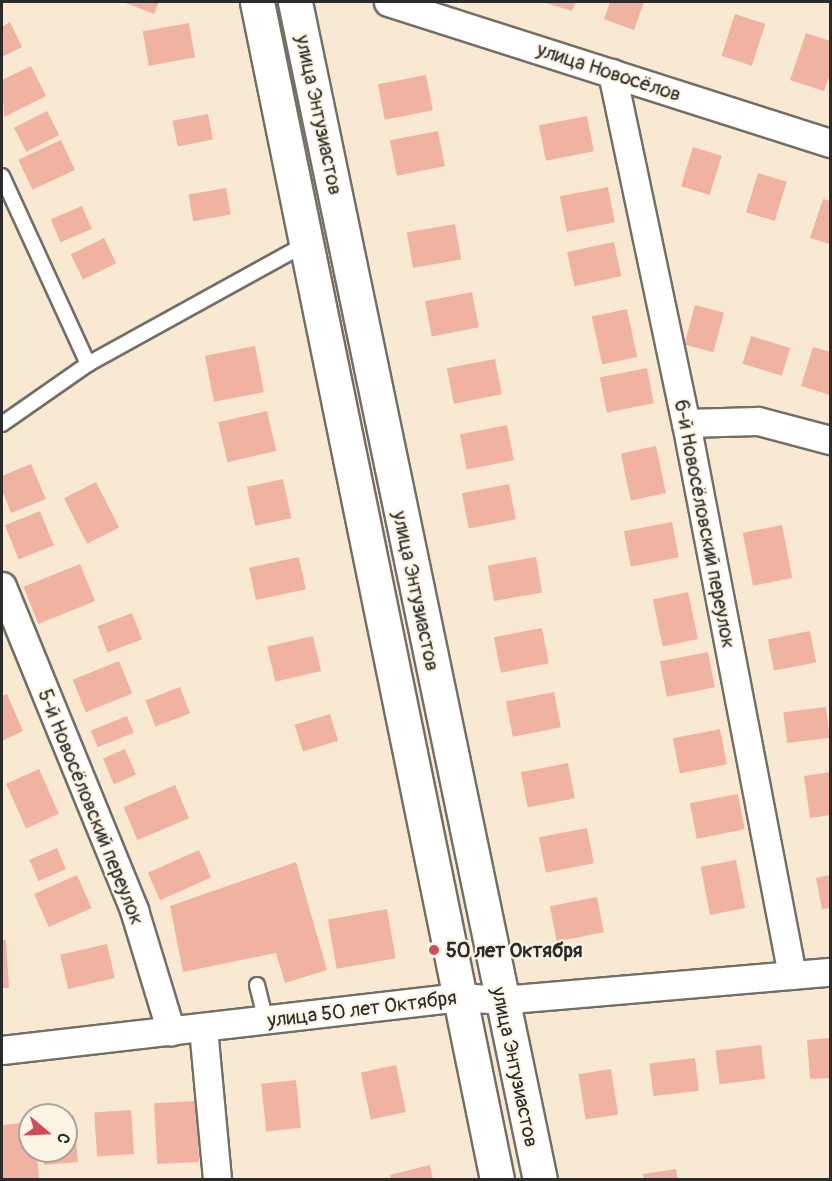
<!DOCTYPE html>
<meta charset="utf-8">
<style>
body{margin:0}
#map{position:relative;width:832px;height:1181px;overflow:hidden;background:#f9e9d3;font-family:Pangolin,sans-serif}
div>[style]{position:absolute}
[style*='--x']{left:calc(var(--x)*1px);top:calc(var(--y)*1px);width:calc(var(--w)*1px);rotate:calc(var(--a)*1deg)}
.building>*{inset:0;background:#f1b3a1;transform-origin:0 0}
.roads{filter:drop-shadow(2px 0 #736e66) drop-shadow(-2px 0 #736e66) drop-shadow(0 2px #736e66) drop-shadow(0 -2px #736e66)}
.service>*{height:14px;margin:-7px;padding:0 7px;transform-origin:7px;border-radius:7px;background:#fff}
.minor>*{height:27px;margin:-13.5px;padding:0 13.5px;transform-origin:13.5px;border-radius:13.5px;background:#fff}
.secondary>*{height:33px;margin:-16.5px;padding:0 16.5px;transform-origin:16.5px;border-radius:16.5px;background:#fff}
.dots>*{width:16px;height:16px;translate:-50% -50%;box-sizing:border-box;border:3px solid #fcf5e5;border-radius:50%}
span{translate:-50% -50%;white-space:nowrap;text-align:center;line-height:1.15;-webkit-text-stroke:4.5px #fcf5e5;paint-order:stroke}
.street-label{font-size:20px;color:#2b2b2b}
.poi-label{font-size:20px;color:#2b2b2b;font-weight:700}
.left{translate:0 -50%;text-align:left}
.frame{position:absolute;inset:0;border:3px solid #2b2b2b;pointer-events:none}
.north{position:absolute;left:18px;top:1103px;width:60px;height:60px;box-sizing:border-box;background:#fcf5e5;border:2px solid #a8a49b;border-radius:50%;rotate:109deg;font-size:16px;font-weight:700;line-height:24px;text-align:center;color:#2b2b2b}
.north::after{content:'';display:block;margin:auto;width:21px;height:27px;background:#d1495b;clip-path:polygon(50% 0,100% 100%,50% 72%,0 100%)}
</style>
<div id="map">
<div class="building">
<i style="clip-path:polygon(123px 2px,159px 2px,154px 14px)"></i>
<i style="clip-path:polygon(543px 2px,576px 2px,572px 11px)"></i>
<i style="clip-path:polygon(610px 2px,644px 2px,634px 30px,604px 19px)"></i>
<i style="left:735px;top:14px;width:32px;height:44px;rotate:18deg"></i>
<i style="clip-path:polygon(10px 22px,22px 47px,2px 57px,2px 27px)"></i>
<i style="left:189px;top:23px;width:35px;height:47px;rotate:80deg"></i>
<i style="clip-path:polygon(806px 33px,830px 41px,830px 74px,824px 91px,790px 80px)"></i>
<i style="clip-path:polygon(31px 66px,46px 96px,4px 117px,2px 80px)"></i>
<i style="left:426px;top:75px;width:36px;height:49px;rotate:79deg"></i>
<i style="left:47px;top:111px;width:27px;height:37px;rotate:63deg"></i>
<i style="left:208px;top:114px;width:26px;height:36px;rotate:79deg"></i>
<i style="left:587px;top:116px;width:36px;height:49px;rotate:79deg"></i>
<i style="left:438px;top:131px;width:36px;height:49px;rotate:79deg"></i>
<i style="left:61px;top:140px;width:33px;height:47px;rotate:65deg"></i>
<i style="left:693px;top:147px;width:30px;height:41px;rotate:17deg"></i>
<i style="left:758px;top:173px;width:30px;height:41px;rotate:17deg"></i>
<i style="left:608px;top:187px;width:36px;height:49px;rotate:79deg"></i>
<i style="left:226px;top:188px;width:27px;height:38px;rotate:80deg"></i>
<i style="clip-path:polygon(823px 199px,830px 201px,830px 244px,810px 238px)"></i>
<i style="left:82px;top:206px;width:25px;height:34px;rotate:67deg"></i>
<i style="left:455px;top:224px;width:36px;height:49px;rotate:80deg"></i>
<i style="left:104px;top:238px;width:28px;height:37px;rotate:64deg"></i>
<i style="left:614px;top:242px;width:35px;height:48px;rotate:78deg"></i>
<i style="left:472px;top:292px;width:36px;height:48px;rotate:79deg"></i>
<i style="left:695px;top:305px;width:30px;height:41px;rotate:15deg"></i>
<i style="left:627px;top:309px;width:49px;height:36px;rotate:78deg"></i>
<i style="left:751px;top:336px;width:41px;height:29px;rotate:17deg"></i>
<i style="left:255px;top:346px;width:47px;height:51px;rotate:79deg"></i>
<i style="clip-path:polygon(813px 347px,830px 352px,830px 395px,801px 386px)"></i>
<i style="left:495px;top:359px;width:36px;height:49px;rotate:79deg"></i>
<i style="left:647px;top:368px;width:36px;height:48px;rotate:79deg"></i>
<i style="left:267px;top:411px;width:41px;height:50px;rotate:77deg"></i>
<i style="left:507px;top:425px;width:36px;height:48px;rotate:79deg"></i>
<i style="left:656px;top:446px;width:48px;height:36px;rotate:78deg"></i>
<i style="clip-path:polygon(31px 464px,46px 499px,11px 513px,2px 490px,2px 476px)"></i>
<i style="left:283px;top:479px;width:40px;height:37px;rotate:78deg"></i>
<i style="left:96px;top:482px;width:51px;height:36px;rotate:63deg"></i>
<i style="left:509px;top:484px;width:36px;height:48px;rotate:79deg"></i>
<i style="left:40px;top:511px;width:37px;height:38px;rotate:68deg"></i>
<i style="left:672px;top:522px;width:36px;height:49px;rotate:79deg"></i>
<i style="left:782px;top:525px;width:54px;height:40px;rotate:79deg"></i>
<i style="left:299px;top:557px;width:33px;height:51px;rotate:78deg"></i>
<i style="left:536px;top:557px;width:36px;height:49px;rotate:80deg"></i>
<i style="left:80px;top:564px;width:40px;height:61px;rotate:68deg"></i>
<i style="left:688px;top:592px;width:48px;height:36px;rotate:78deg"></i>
<i style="left:132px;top:613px;width:28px;height:37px;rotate:69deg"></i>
<i style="left:542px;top:628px;width:36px;height:49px;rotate:79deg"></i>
<i style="left:810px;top:631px;width:32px;height:43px;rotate:79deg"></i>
<i style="left:313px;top:636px;width:36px;height:47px;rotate:77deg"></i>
<i style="left:708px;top:652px;width:36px;height:49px;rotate:79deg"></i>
<i style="left:119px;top:661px;width:35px;height:50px;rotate:68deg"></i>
<i style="left:180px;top:687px;width:28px;height:37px;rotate:69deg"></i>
<i style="left:554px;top:692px;width:36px;height:49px;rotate:79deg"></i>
<i style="clip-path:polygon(7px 694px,23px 731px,2px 741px,2px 696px)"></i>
<i style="left:826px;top:707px;width:31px;height:43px;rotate:83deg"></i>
<i style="left:330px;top:714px;width:28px;height:37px;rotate:73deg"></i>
<i style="left:127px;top:716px;width:18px;height:39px;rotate:68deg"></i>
<i style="left:720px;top:729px;width:36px;height:48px;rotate:79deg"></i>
<i style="left:125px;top:749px;width:28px;height:24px;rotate:67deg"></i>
<i style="left:568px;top:763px;width:36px;height:48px;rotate:79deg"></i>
<i style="left:39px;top:769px;width:49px;height:36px;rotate:66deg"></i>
<i style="clip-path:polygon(830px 772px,830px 815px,810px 818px,804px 776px)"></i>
<i style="left:175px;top:785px;width:36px;height:56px;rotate:67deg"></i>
<i style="left:738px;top:794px;width:36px;height:49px;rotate:79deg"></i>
<i style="left:587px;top:828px;width:36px;height:49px;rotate:79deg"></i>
<i style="left:57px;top:848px;width:23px;height:30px;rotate:67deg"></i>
<i style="left:199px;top:850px;width:30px;height:56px;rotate:66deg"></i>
<i style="left:736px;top:860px;width:49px;height:36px;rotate:79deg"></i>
<i style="clip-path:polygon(296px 862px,327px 970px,285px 983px,276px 953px,183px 972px,170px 906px)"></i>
<i style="left:77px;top:875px;width:36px;height:47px;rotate:66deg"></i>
<i style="clip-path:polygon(830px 875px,830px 908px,822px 909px,816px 878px)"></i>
<i style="left:597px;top:897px;width:36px;height:48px;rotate:79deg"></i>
<i style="left:387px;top:909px;width:50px;height:60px;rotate:80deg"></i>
<i style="clip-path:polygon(2px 940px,6px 940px,9px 988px,2px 988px)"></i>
<i style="left:107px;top:944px;width:35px;height:48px;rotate:77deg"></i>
<i style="clip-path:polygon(830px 1038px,830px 1078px,810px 1079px,807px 1040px)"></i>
<i style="left:761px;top:1045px;width:34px;height:46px;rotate:83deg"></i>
<i style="left:695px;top:1058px;width:33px;height:46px;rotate:83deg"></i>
<i style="left:396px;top:1065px;width:48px;height:36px;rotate:78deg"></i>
<i style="left:611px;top:1069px;width:46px;height:33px;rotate:81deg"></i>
<i style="left:296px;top:1080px;width:48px;height:35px;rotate:84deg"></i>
<i style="left:196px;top:1101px;width:61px;height:42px;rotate:87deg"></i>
<i style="left:131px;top:1110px;width:44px;height:37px;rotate:86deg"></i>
<i style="clip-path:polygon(66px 1115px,74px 1115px,78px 1162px,44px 1165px,43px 1151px,66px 1151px)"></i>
<i style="clip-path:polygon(30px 1122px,30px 1151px,37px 1151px,39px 1180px,2px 1180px,2px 1125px)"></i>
<i style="clip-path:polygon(430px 1165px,433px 1180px,391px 1180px,390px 1175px)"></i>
<i style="clip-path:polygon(676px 1169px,678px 1180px,644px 1180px,643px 1174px)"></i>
</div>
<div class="roads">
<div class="service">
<i style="--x:2;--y:176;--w:207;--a:65.4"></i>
<i style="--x:2;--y:424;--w:105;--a:-34.9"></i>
<i style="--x:88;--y:364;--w:248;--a:-28.9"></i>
<i style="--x:257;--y:985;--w:36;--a:76"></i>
</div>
<div class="minor">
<i style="--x:388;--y:2;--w:464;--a:17.7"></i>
<i style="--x:612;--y:73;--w:358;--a:78.1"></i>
<i style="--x:686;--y:423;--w:562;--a:79.13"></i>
<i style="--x:686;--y:423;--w:72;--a:-1.6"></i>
<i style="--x:758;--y:421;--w:74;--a:14.8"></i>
<i style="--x:2;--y:586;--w:350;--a:67.8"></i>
<i style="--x:134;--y:910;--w:127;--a:73.1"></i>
<i style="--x:203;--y:1028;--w:153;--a:84.7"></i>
<i style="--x:2;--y:1050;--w:461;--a:-6.6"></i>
<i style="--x:460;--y:997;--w:41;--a:4.2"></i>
<i style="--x:501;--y:1000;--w:330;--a:-4.9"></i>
</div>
<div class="secondary">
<i style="--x:257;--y:2;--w:1202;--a:78.48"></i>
<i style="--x:295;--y:2;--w:1203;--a:78.25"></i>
</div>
</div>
<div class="dots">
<i style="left:434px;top:950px;background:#d1495b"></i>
</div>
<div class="street-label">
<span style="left:609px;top:72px;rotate:18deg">улица Новосёлов</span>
<span style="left:319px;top:115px;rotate:78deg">улица Энтузиастов</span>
<span style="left:705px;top:524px;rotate:79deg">6-й Новосёловский переулок</span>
<span style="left:416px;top:591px;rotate:78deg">улица Энтузиастов</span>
<span style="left:91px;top:807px;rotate:68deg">5-й Новосёловский переулок</span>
<span style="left:362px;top:1009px;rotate:-7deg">улица 50 лет Октября</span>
<span style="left:515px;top:1067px;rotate:78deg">улица Энтузиастов</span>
</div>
<div class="poi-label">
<span class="left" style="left:446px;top:950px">50 лет Октября</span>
</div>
<div class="frame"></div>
<div class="north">С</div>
</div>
